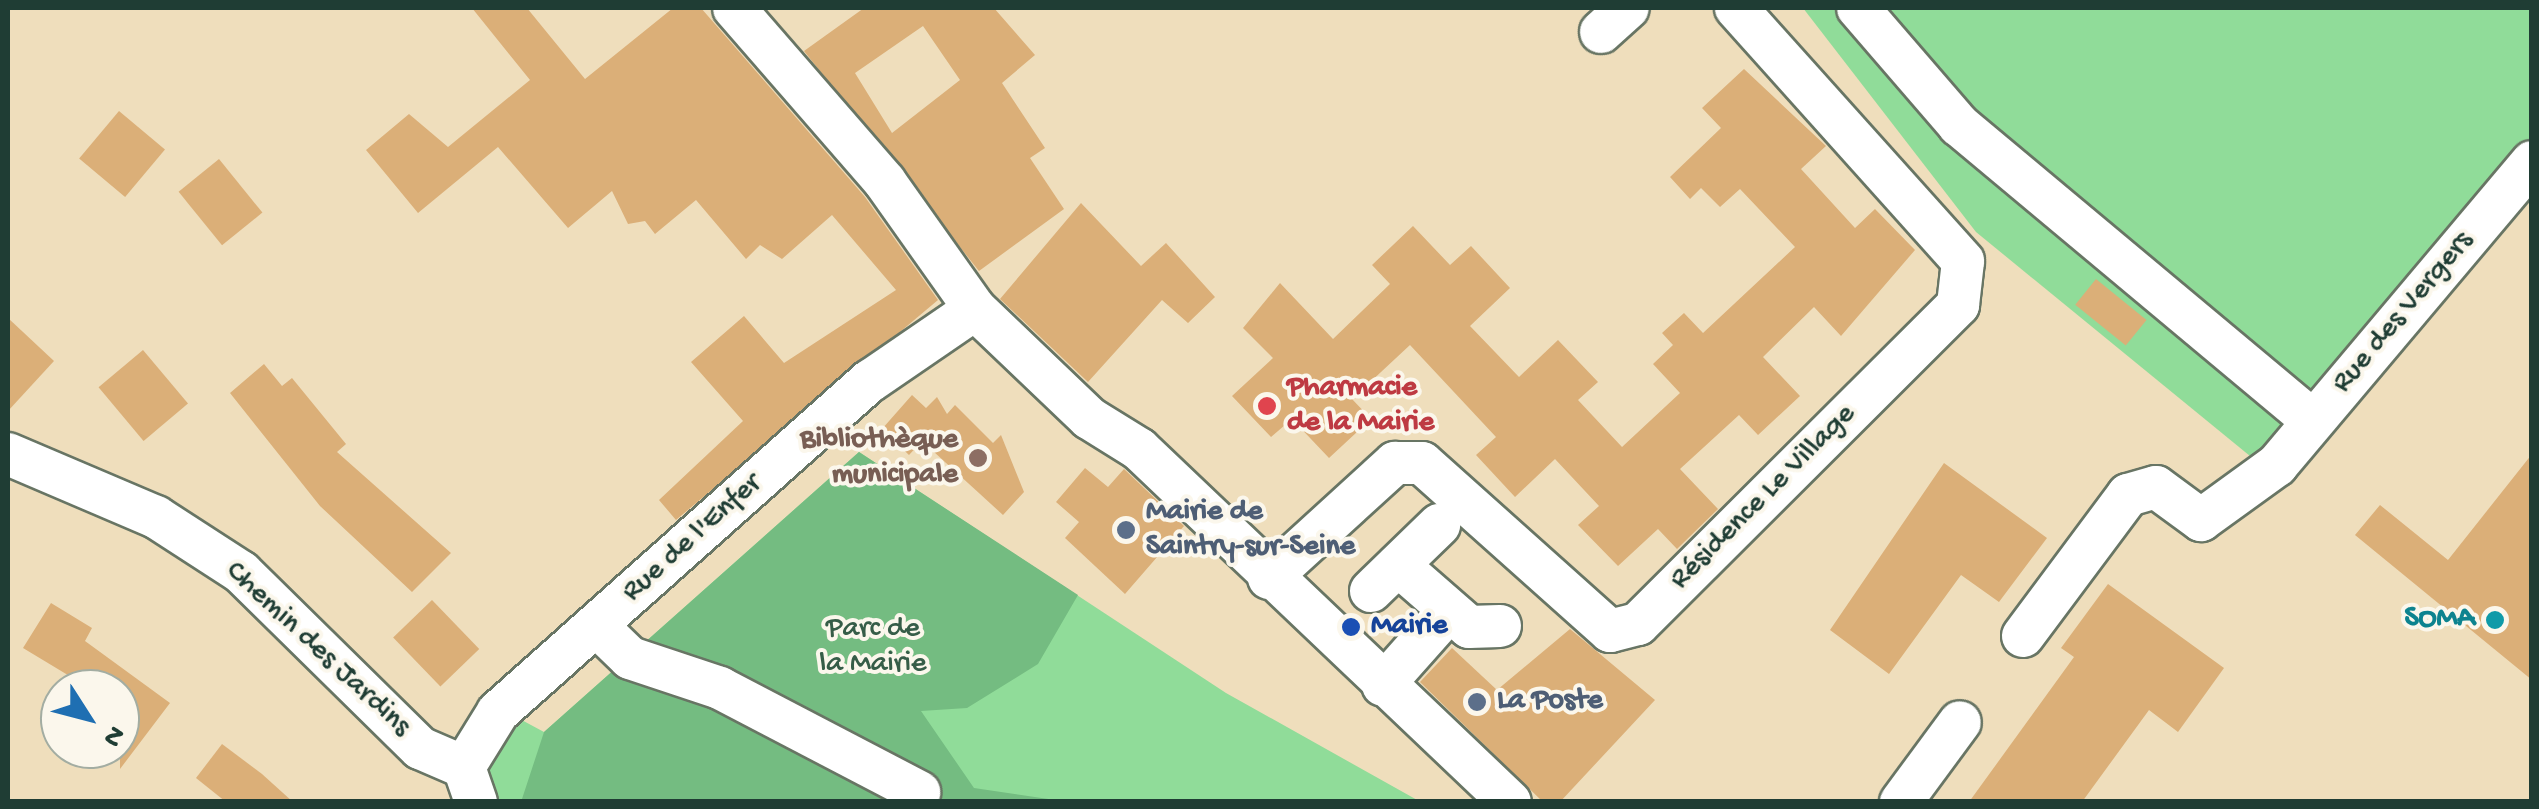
<!DOCTYPE html>
<meta charset="utf-8">
<style>
body{margin:0}
#map{position:relative;width:2539px;height:809px;overflow:hidden;background:#efdebc;font-family:"Gochi Hand",sans-serif}
div>[style]{position:absolute}
[style*='--x']{left:calc(var(--x)*1px);top:calc(var(--y)*1px);width:calc(var(--w)*1px);rotate:calc(var(--a)*1deg)}
.green>*{inset:0;background:#90dc99}
.forest>*{inset:0;background:#74bc81}
.building>*{inset:0;background:#dbaf78;transform-origin:0 0}
.roads{filter:drop-shadow(2px 0 #687564) drop-shadow(-2px 0 #687564) drop-shadow(0 2px #687564) drop-shadow(0 -2px #687564)}
.minor>*{height:42px;margin:-21px;padding:0 21px;transform-origin:21px;border-radius:21px;background:#fff}
.dots>*{width:28px;height:28px;translate:-50% -50%;box-sizing:border-box;border:5px solid #fbf7ec;border-radius:50%}
span{translate:-50% -50%;white-space:nowrap;text-align:center;line-height:1.15;-webkit-text-stroke:8px #fbf7ec;paint-order:stroke}
.street-label{font-size:30px;color:#1f3d34}
.health-label{font-size:30px;color:#be3a42;font-weight:700}
.left{translate:0 -50%;text-align:left}
.education-label{font-size:30px;color:#785e54;font-weight:700}
.right{translate:-100% -50%;text-align:right}
.service-label{font-size:30px;color:#4e5e75;font-weight:700}
.culture-label{font-size:30px;color:#0d838f;font-weight:700}
.transit-label{font-size:30px;color:#164399;font-weight:700}
.park-label{font-size:30px;color:#365d48}
.frame{position:absolute;inset:0;border:10px solid #1f3d34;pointer-events:none}
.north{position:absolute;left:40px;top:669px;width:100px;height:100px;box-sizing:border-box;background:#fbf7ec;border:2px solid #a3ada2;border-radius:50%;rotate:126deg;font-size:28px;font-weight:700;line-height:40px;text-align:center;color:#1f3d34}
.north::after{content:'';display:block;margin:auto;width:35px;height:45px;background:#1f6fb2;clip-path:polygon(50% 0,100% 100%,50% 72%,0 100%)}
</style>
<div id="map">
<div class="green">
<i style="clip-path:polygon(1803px 8px,2531px 8px,2531px 187px,2283px 483px,1976px 232px)"></i>
<i style="clip-path:polygon(859px 452px,1226px 693px,1419px 801px,498px 802px,483px 775px,518px 718px,544px 732px)"></i>
</div>
<div class="forest">
<i style="clip-path:polygon(859px 452px,1078px 595px,1038px 664px,967px 708px,921px 711px,974px 788px,1062px 801px,521px 802px,544px 732px)"></i>
</div>
<div class="building">
<i style="clip-path:polygon(472px 8px,527px 8px,585px 79px,673px 8px,701px 8px,865px 197px,938px 300px,676px 520px,659px 500px,743px 421px,691px 362px,744px 316px,784px 363px,896px 290px,832px 215px,782px 259px,760px 245px,746px 259px,696px 200px,655px 234px,645px 221px,628px 224px,612px 191px,568px 228px,498px 147px,418px 213px,366px 150px,409px 114px,448px 147px,530px 80px)"></i>
<i style="clip-path:polygon(evenodd,864px 8px,994px 8px,1035px 55px,1002px 83px,1045px 148px,1030px 158px,1064px 209px,979px 271px,804px 51px,864px 8px,923px 26px,960px 80px,892px 133px,855px 73px,923px 26px)"></i>
<i style="clip-path:polygon(1744px 69px,1826px 146px,1801px 169px,1855px 228px,1875px 209px,1915px 250px,1841px 336px,1814px 307px,1763px 357px,1800px 396px,1758px 435px,1739px 415px,1680px 469px,1718px 509px,1677px 549px,1658px 529px,1618px 566px,1578px 525px,1599px 506px,1555px 459px,1515px 497px,1476px 455px,1496px 437px,1410px 345px,1352px 399px,1371px 419px,1329px 458px,1292px 419px,1271px 437px,1232px 396px,1273px 358px,1243px 328px,1280px 283px,1333px 339px,1390px 284px,1372px 265px,1413px 226px,1450px 265px,1471px 246px,1510px 288px,1470px 326px,1519px 377px,1558px 340px,1598px 382px,1578px 400px,1622px 447px,1680px 393px,1653px 364px,1673px 345px,1662px 333px,1684px 313px,1703px 333px,1795px 247px,1740px 189px,1720px 207px,1701px 188px,1690px 199px,1670px 177px,1721px 128px,1702px 108px)"></i>
<i style="left:119px;top:111px;width:60px;height:62px;rotate:40deg"></i>
<i style="left:219px;top:159px;width:69px;height:52px;rotate:51deg"></i>
<i style="clip-path:polygon(1081px 203px,1141px 266px,1166px 243px,1215px 297px,1188px 323px,1162px 300px,1088px 382px,1000px 299px)"></i>
<i style="left:2096px;top:279px;width:65px;height:33px;rotate:39deg"></i>
<i style="clip-path:polygon(8px 318px,54px 361px,8px 411px)"></i>
<i style="left:143px;top:350px;width:70px;height:58px;rotate:50deg"></i>
<i style="clip-path:polygon(264px 364px,282px 386px,292px 378px,346px 444px,337px 452px,451px 553px,412px 592px,320px 506px,230px 393px)"></i>
<i style="clip-path:polygon(912px 395px,926px 408px,937px 397px,947px 414px,955px 405px,993px 443px,1001px 435px,1024px 492px,1003px 515px,922px 441px,909px 455px,882px 429px)"></i>
<i style="clip-path:polygon(2532px 454px,2532px 680px,2355px 535px,2380px 505px,2448px 560px)"></i>
<i style="clip-path:polygon(1944px 463px,2047px 538px,1999px 602px,1961px 575px,1889px 674px,1830px 630px)"></i>
<i style="clip-path:polygon(1085px 468px,1108px 487px,1124px 469px,1184px 526px,1125px 594px,1065px 538px,1079px 522px,1056px 502px)"></i>
<i style="clip-path:polygon(2108px 584px,2224px 668px,2178px 732px,2149px 710px,2082px 802px,1969px 802px,2074px 657px,2061px 648px)"></i>
<i style="left:432px;top:600px;width:68px;height:54px;rotate:46deg"></i>
<i style="clip-path:polygon(51px 603px,92px 628px,85px 641px,170px 703px,120px 769px,120px 689px,91px 689px,23px 648px)"></i>
<i style="clip-path:polygon(1570px 629px,1655px 700px,1560px 802px,1543px 802px,1420px 682px,1452px 648px,1497px 690px)"></i>
<i style="clip-path:polygon(222px 744px,262px 774px,293px 802px,226px 802px,196px 778px)"></i>
</div>
<div class="roads">
<div class="minor">
<i style="--x:734;--y:8;--w:230;--a:49"></i>
<i style="--x:885;--y:182;--w:156;--a:54.7"></i>
<i style="--x:975;--y:309;--w:158;--a:43.7"></i>
<i style="--x:1089;--y:418;--w:59;--a:31.8"></i>
<i style="--x:1139;--y:449;--w:512;--a:43.58"></i>
<i style="--x:1858;--y:8;--w:155;--a:49.2"></i>
<i style="--x:1959;--y:125;--w:461;--a:39.9"></i>
<i style="--x:1601;--y:32;--w:36;--a:-42"></i>
<i style="--x:8;--y:454;--w:161;--a:23.1"></i>
<i style="--x:156;--y:517;--w:101;--a:32.9"></i>
<i style="--x:241;--y:572;--w:251;--a:44.5"></i>
<i style="--x:420;--y:748;--w:48;--a:23.4"></i>
<i style="--x:1398;--y:565;--w:94;--a:41.1"></i>
<i style="--x:1469;--y:627;--w:31;--a:-2"></i>
<i style="--x:1269;--y:578;--w:171;--a:-42.4"></i>
<i style="--x:1395;--y:463;--w:27;--a:0"></i>
<i style="--x:1422;--y:463;--w:252;--a:41.8"></i>
<i style="--x:1610;--y:631;--w:29;--a:-14"></i>
<i style="--x:1638;--y:624;--w:452;--a:-44.9"></i>
<i style="--x:1958;--y:305;--w:44;--a:-83.5"></i>
<i style="--x:1963;--y:261;--w:340;--a:-131.9"></i>
<i style="--x:1371;--y:591;--w:95;--a:-44.1"></i>
<i style="--x:597;--y:626;--w:46;--a:44.1"></i>
<i style="--x:630;--y:658;--w:95;--a:18.4"></i>
<i style="--x:720;--y:688;--w:225;--a:27.6"></i>
<i style="--x:2023;--y:636;--w:176;--a:-53.3"></i>
<i style="--x:2128;--y:495;--w:29;--a:-16"></i>
<i style="--x:2156;--y:487;--w:56;--a:36.3"></i>
<i style="--x:2201;--y:520;--w:94;--a:-35.9"></i>
<i style="--x:2277;--y:465;--w:396;--a:-49.9"></i>
<i style="--x:1383;--y:685;--w:96;--a:-48.4"></i>
<i style="--x:476;--y:802;--w:37;--a:-109"></i>
<i style="--x:464;--y:767;--w:65;--a:-58.3"></i>
<i style="--x:498;--y:712;--w:498;--a:-41.7"></i>
<i style="--x:870;--y:381;--w:127;--a:-34.4"></i>
<i style="--x:1901;--y:802;--w:99;--a:-53.6"></i>
</div>
</div>
<div class="dots">
<i style="left:1267px;top:406px;background:#e0444e"></i>
<i style="left:978px;top:458px;background:#8d6e63"></i>
<i style="left:1126px;top:530px;background:#5c6f8a"></i>
<i style="left:2495px;top:620px;background:#0f9aa8"></i>
<i style="left:1351px;top:627px;background:#1a4fb4"></i>
<i style="left:1477px;top:702px;background:#5c6f8a"></i>
</div>
<div class="street-label">
<span style="left:2404px;top:313px;rotate:-50deg">Rue des Vergers</span>
<span style="left:1764px;top:498px;rotate:-45deg">Résidence Le Village</span>
<span style="left:693px;top:539px;rotate:-42deg">Rue de l'Enfer</span>
<span style="left:317px;top:650px;rotate:43deg">Chemin des Jardins</span>
</div>
<div class="health-label">
<span class="left" style="left:1287px;top:406px">Pharmacie<br>de la Mairie</span>
</div>
<div class="education-label">
<span class="right" style="left:958px;top:458px">Bibliothèque<br>municipale</span>
</div>
<div class="service-label">
<span class="left" style="left:1146px;top:530px">Mairie de<br>Saintry-sur-Seine</span>
<span class="left" style="left:1497px;top:702px">La Poste</span>
</div>
<div class="culture-label">
<span class="right" style="left:2475px;top:620px">SOMA</span>
</div>
<div class="transit-label">
<span class="left" style="left:1371px;top:627px">Mairie</span>
</div>
<div class="park-label">
<span style="left:873px;top:647px">Parc de<br>la Mairie</span>
</div>
<div class="frame"></div>
<div class="north">N</div>
</div>
